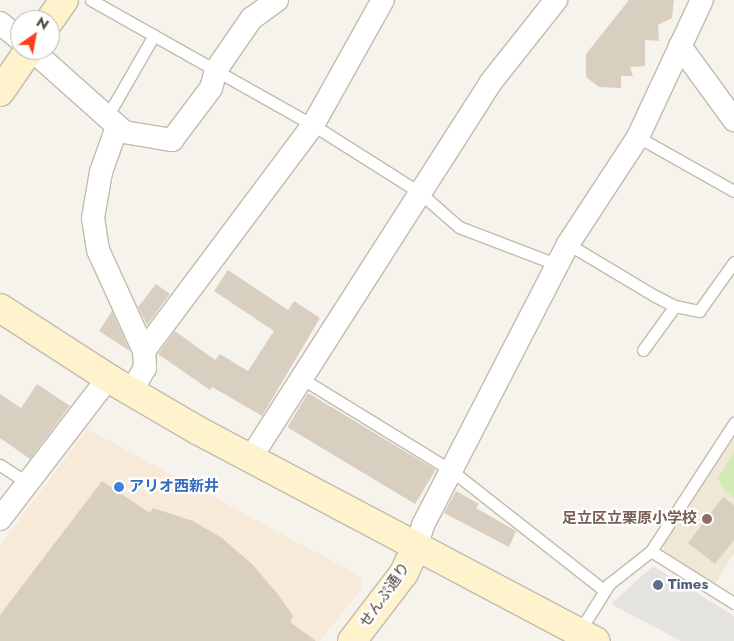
<!DOCTYPE html>
<meta charset="utf-8">
<style>
body{margin:0}
#map{position:relative;width:734px;height:641px;overflow:hidden;background:#f6f3ec;font-family:Jost,"Noto Sans JP",sans-serif}
div>[style]{position:absolute}
[style*='--x']{left:calc(var(--x)*1px);top:calc(var(--y)*1px);width:calc(var(--w)*1px);rotate:calc(var(--a)*1deg)}
.commercial>*{inset:0;background:#f7ead8}
.education>*{inset:0;background:#efe8d6}
.green>*{inset:0;background:#d2eab5}
.parking>*{inset:0;background:#e5e3e0}
.building>*{inset:0;background:#d8cfc1;transform-origin:0 0}
.roads{filter:drop-shadow(1px 0 #c2bbae) drop-shadow(-1px 0 #c2bbae) drop-shadow(0 1px #c2bbae) drop-shadow(0 -1px #c2bbae)}
.lane>*{height:11px;margin:-5.5px;padding:0 5.5px;transform-origin:5.5px;border-radius:5.5px;background:#fff}
.street>*{height:22px;margin:-11px;padding:0 11px;transform-origin:11px;border-radius:11px;background:#fff}
.secondary>*{height:28px;margin:-14px;padding:0 14px;transform-origin:14px;border-radius:14px;background:#fff3cd}
.dots>*{width:14px;height:14px;translate:-50% -50%;box-sizing:border-box;border:2px solid #fff;border-radius:50%}
span{translate:-50% -50%;white-space:nowrap;text-align:center;line-height:1.15;-webkit-text-stroke:4.5px #fff;paint-order:stroke}
.shop-label{font-size:15px;color:#366cbe;font-weight:700}
.left{translate:0 -50%;text-align:left}
.education-label{font-size:15px;color:#785e54;font-weight:700}
.right{translate:-100% -50%;text-align:right}
.service-label{font-size:15px;color:#4e5e75;font-weight:700}
.street-label{font-size:15px;color:#4b4439}
.north{position:absolute;left:10px;top:10px;width:50px;height:50px;box-sizing:border-box;background:#fff;border:1px solid #b7b4b0;border-radius:50%;rotate:33deg;font-size:14px;font-weight:700;line-height:20px;text-align:center;color:#4b4439}
.north::after{content:'';display:block;margin:auto;width:18px;height:22px;background:#fc3f1d;clip-path:polygon(50% 0,100% 100%,50% 72%,0 100%)}
</style>
<div id="map">
<div class="commercial">
<i style="clip-path:polygon(87px 429px,362px 577px,362px 588px,320px 641px,0 641px,0 546px)"></i>
</div>
<div class="education">
<i style="clip-path:polygon(734px 436px,734px 553px,715px 584px,664px 553px,664px 543px)"></i>
</div>
<div class="green">
<i style="clip-path:polygon(734px 452px,734px 498px,725px 491px,718px 478px)"></i>
</div>
<div class="parking">
<i style="clip-path:polygon(653px 566px,734px 616px,734px 641px,681px 641px,611px 604px)"></i>
</div>
<div class="building">
<i style="clip-path:polygon(629px 0,674px 0,672px 18px,658px 25px,659px 41px,645px 40px,645px 66px,630px 67px,633px 76px,621px 76px,621px 88px,599px 87px,586px 77px,586px 54px)"></i>
<i style="clip-path:polygon(228px 270px,288px 310px,294px 301px,320px 318px,262px 416px,212px 387px,210px 390px,158px 354px,175px 331px,215px 360px,220px 354px,248px 371px,274px 331px,214px 291px)"></i>
<i style="clip-path:polygon(156px 284px,170px 294px,147px 325px,138px 307px)"></i>
<i style="clip-path:polygon(112px 311px,130px 351px,99px 331px)"></i>
<i style="clip-path:polygon(37px 384px,70px 406px,30px 459px,0 438px,0 394px,21px 408px)"></i>
<i style="left:308px;top:393px;width:149px;height:40px;rotate:31deg"></i>
<i style="clip-path:polygon(102px 481px,150px 513px,153px 508px,193px 521px,222px 538px,253px 565px,277px 593px,293px 616px,290px 622px,316px 641px,0 641px,0 615px)"></i>
<i style="clip-path:polygon(456px 491px,479px 504px,476px 508px,516px 531px,509px 547px,444px 513px)"></i>
<i style="clip-path:polygon(723px 497px,734px 505px,734px 540px,715px 564px,688px 543px)"></i>
</div>
<div class="roads">
<div class="lane">
<i style="--x:91;--y:0;--w:255;--a:29.4"></i>
<i style="--x:313;--y:125;--w:125;--a:32.3"></i>
<i style="--x:419;--y:192;--w:53;--a:41.2"></i>
<i style="--x:459;--y:227;--w:106;--a:21"></i>
<i style="--x:108;--y:115;--w:92;--a:-60.1"></i>
<i style="--x:638;--y:137;--w:110;--a:29.4"></i>
<i style="--x:568;--y:244;--w:101;--a:30.9"></i>
<i style="--x:655;--y:296;--w:22;--a:27"></i>
<i style="--x:675;--y:306;--w:25;--a:12"></i>
<i style="--x:699;--y:311;--w:60;--a:-54.5"></i>
<i style="--x:643;--y:350;--w:54;--a:-54"></i>
<i style="--x:301;--y:378;--w:177;--a:31.6"></i>
<i style="--x:452;--y:471;--w:194;--a:38.1"></i>
<i style="--x:0;--y:465;--w:33;--a:33"></i>
<i style="--x:651;--y:551;--w:98;--a:32.1"></i>
<i style="--x:579;--y:632;--w:57;--a:-58"></i>
<i style="--x:609;--y:584;--w:53;--a:-38.2"></i>
<i style="--x:651;--y:551;--w:153;--a:-57"></i>
</div>
<div class="street">
<i style="--x:0;--y:23;--w:26;--a:39"></i>
<i style="--x:680;--y:46;--w:92;--a:53.9"></i>
<i style="--x:32;--y:50;--w:123;--a:41.7"></i>
<i style="--x:124;--y:132;--w:49;--a:9.5"></i>
<i style="--x:172;--y:140;--w:65;--a:-53.1"></i>
<i style="--x:211;--y:88;--w:19;--a:-74"></i>
<i style="--x:216;--y:70;--w:62;--a:-55.5"></i>
<i style="--x:251;--y:19;--w:32;--a:-36"></i>
<i style="--x:117;--y:127;--w:48;--a:109.6"></i>
<i style="--x:101;--y:172;--w:47;--a:99.9"></i>
<i style="--x:93;--y:218;--w:32;--a:81"></i>
<i style="--x:98;--y:250;--w:111;--a:65.5"></i>
<i style="--x:131;--y:392;--w:28;--a:-60"></i>
<i style="--x:145;--y:368;--w:17;--a:-93"></i>
<i style="--x:144;--y:351;--w:282;--a:-53.2"></i>
<i style="--x:313;--y:125;--w:143;--a:-60.8"></i>
<i style="--x:250;--y:459;--w:447;--a:-57.4"></i>
<i style="--x:491;--y:82;--w:105;--a:-51.6"></i>
<i style="--x:0;--y:519;--w:178;--a:-52.5"></i>
<i style="--x:416;--y:547;--w:23;--a:-72"></i>
<i style="--x:423;--y:525;--w:316;--a:-62.7"></i>
<i style="--x:568;--y:244;--w:128;--a:-56.8"></i>
<i style="--x:638;--y:137;--w:151;--a:-65"></i>
</div>
<div class="secondary">
<i style="--x:50;--y:20;--w:24;--a:-55"></i>
<i style="--x:0;--y:92;--w:51;--a:-55.4"></i>
<i style="--x:0;--y:308;--w:129;--a:32.9"></i>
<i style="--x:108;--y:378;--w:103;--a:30.3"></i>
<i style="--x:197;--y:430;--w:451;--a:27.9"></i>
<i style="--x:352;--y:641;--w:86;--a:-52.6"></i>
<i style="--x:404;--y:573;--w:29;--a:-65"></i>
</div>
</div>
<div class="dots">
<i style="left:119px;top:487px;background:#3f7fe0"></i>
<i style="left:707px;top:519px;background:#8d6e63"></i>
<i style="left:658px;top:585px;background:#5c6f8a"></i>
</div>
<div class="shop-label">
<span class="left" style="left:129px;top:487px">アリオ西新井</span>
</div>
<div class="education-label">
<span class="right" style="left:697px;top:519px">足立区立栗原小学校</span>
</div>
<div class="service-label">
<span class="left" style="left:668px;top:585px">Times</span>
</div>
<div class="street-label">
<span style="left:385px;top:595px;rotate:-55deg">せんぷ通り</span>
</div>
<div class="north">N</div>
</div>
